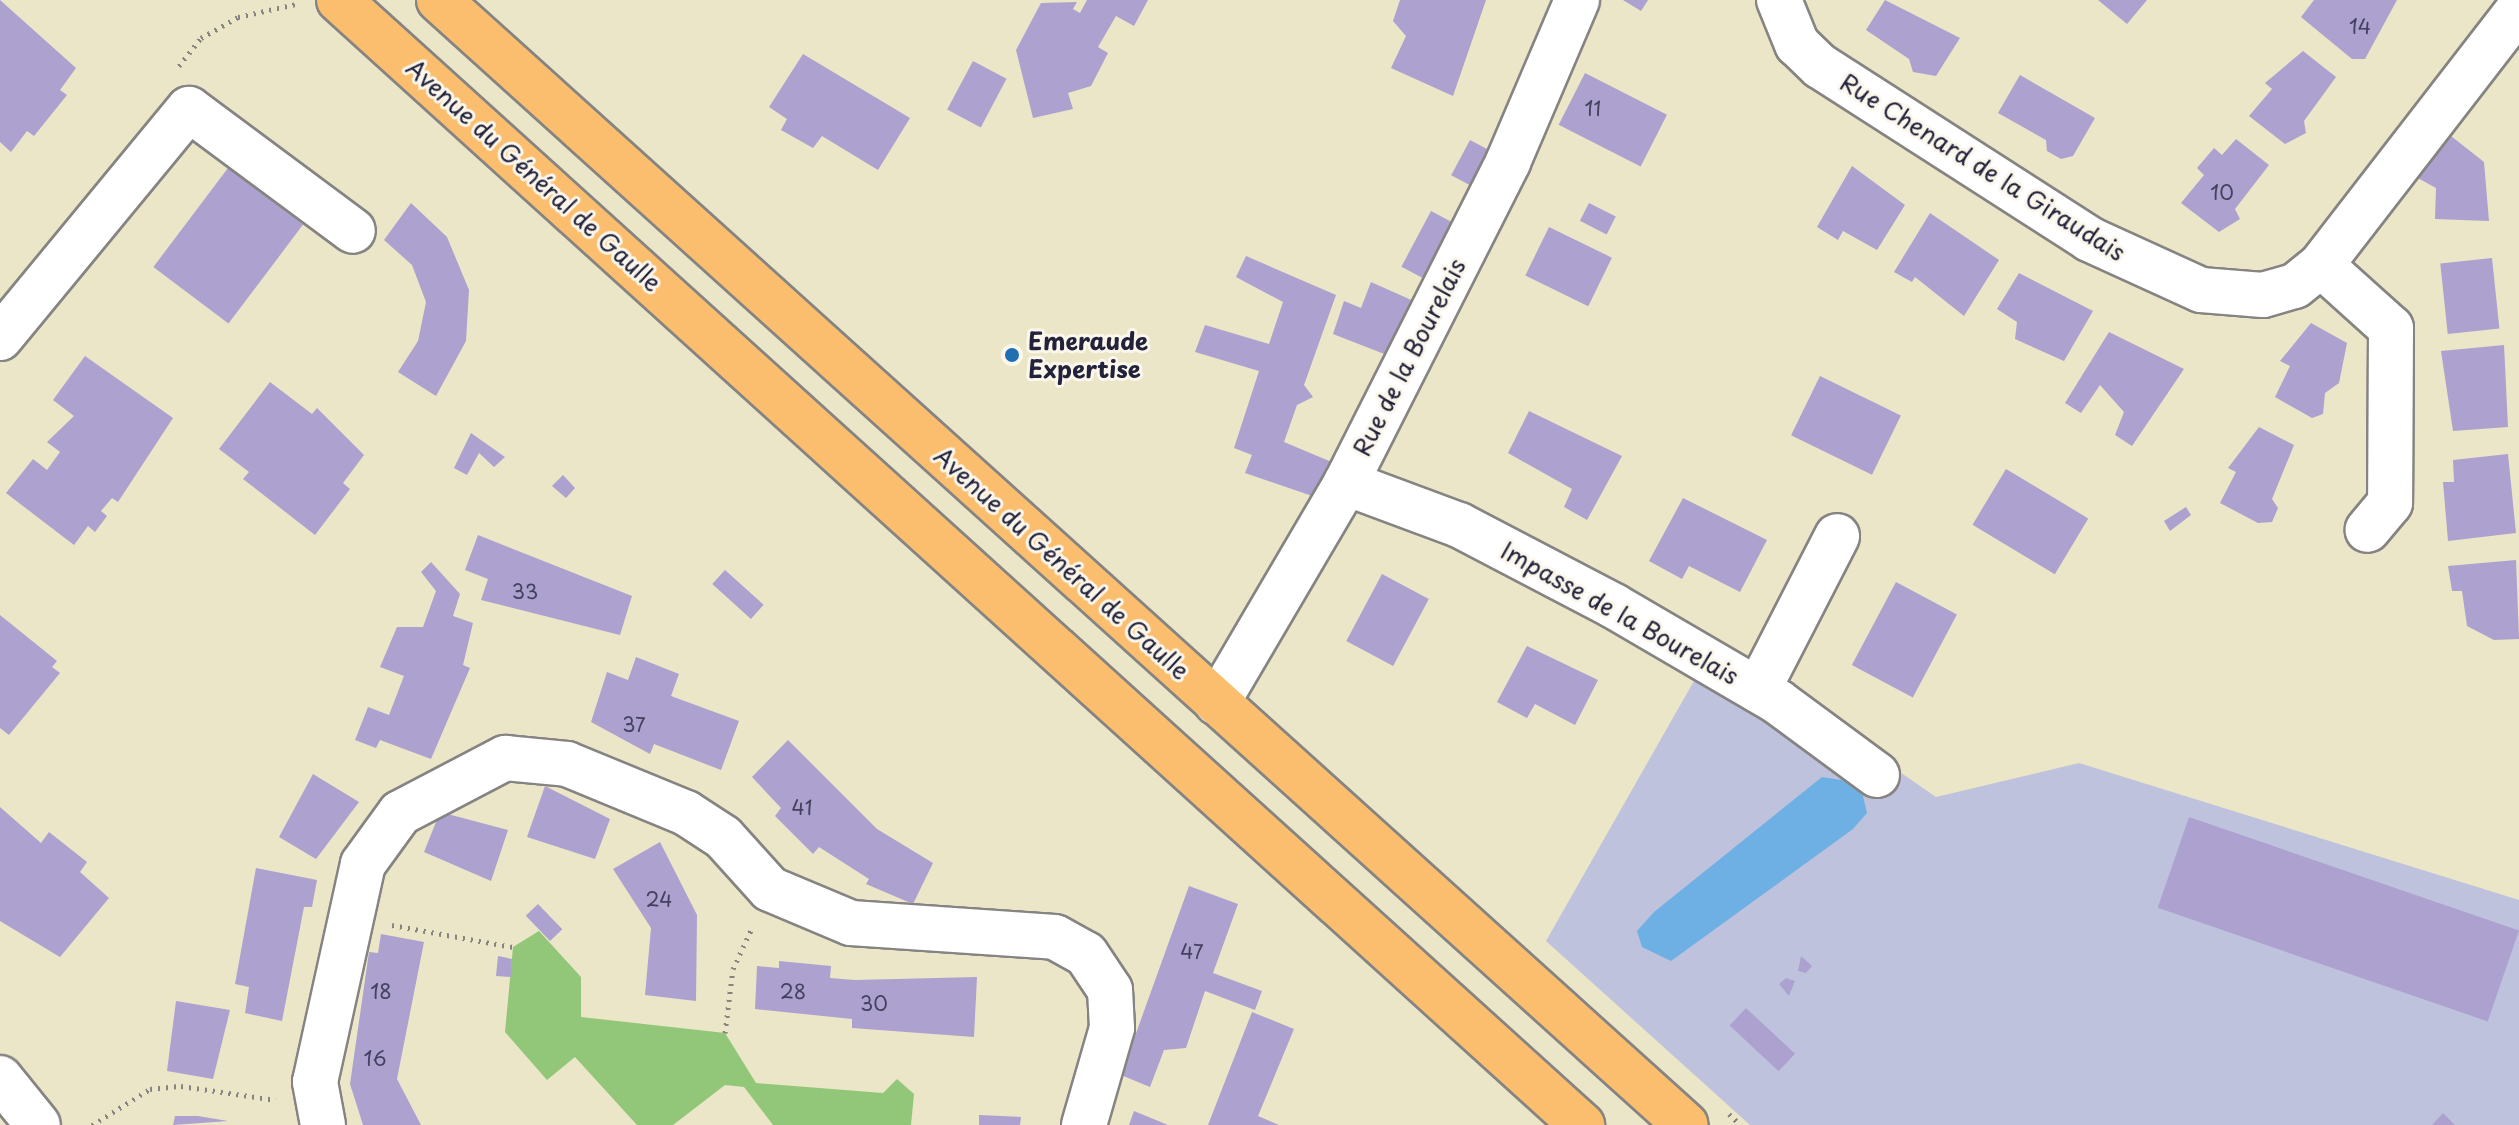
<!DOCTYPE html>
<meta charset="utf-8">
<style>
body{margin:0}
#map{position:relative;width:2519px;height:1125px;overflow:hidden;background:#ebe6c8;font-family:"Playpen Sans",sans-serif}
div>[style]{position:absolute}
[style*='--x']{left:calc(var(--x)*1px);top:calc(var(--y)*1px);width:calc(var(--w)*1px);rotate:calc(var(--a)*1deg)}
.industrial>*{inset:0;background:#bfc2dd}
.green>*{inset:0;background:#92c779}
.water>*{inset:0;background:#6fb0e4}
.building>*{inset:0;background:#aca1cf;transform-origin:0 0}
.path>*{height:5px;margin-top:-2.5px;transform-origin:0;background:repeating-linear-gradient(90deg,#868482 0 2px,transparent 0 8px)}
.roads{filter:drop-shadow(2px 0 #868482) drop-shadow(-2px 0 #868482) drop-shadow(0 2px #868482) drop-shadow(0 -2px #868482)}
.minor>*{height:44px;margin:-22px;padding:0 22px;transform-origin:22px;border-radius:22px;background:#fff}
.major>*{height:44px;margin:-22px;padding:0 22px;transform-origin:22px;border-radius:22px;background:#fbbe6e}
.dots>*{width:22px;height:22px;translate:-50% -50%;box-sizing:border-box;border:4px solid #fbf7ec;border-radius:50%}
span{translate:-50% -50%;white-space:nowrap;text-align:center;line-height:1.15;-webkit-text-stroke:6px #fbf7ec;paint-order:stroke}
.number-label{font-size:20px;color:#444260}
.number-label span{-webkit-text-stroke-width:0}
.street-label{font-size:24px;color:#22223b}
.poi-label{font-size:24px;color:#22223b;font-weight:700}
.left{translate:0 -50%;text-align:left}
</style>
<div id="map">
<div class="industrial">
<i style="clip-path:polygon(1715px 644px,1936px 797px,2079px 763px,2519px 900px,2519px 1125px,1750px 1125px,1546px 941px)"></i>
</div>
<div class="green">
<i style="clip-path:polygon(539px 931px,581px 977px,581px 1017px,725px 1033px,756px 1083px,883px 1093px,897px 1079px,914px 1094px,911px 1125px,773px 1125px,744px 1087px,725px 1085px,673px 1125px,637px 1125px,575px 1057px,547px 1080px,505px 1032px,513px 947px)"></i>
</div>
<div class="water">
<i style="clip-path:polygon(1822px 777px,1848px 781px,1863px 796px,1867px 813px,1853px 829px,1671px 961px,1642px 947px,1637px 931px,1654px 912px)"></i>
</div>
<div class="building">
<i style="clip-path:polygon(0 0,76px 68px,60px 90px,67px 95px,34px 136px,27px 131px,11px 152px,0 142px)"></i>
<i style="clip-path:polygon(1087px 0,1148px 0,1134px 26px,1116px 16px,1098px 47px,1108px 53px,1091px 86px,1068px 93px,1073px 109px,1033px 118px,1016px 50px,1041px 3px,1077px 2px,1073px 9px,1080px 13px)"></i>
<i style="clip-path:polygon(1400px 0,1486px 0,1453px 96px,1391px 68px,1406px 36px,1393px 21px)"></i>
<i style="clip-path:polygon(1623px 0,1648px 0,1641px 11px)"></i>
<i style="clip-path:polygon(1885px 0,1960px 38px,1936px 76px,1913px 72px,1909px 59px,1866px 30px)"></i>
<i style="clip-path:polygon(2098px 0,2147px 0,2127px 24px)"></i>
<i style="clip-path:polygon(2314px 0,2397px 0,2365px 59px,2352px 59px,2301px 17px)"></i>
<i style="clip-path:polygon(2303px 51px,2336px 77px,2304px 121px,2306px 133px,2285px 144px,2249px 116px,2272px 89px,2265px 83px)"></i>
<i style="clip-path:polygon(803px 54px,910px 118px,878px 170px,822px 136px,813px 148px,781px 130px,787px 119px,769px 107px)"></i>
<i style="left:973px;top:61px;width:38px;height:55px;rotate:28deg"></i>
<i style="left:1585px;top:73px;width:92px;height:58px;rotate:27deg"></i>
<i style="clip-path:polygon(2020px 75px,2095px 118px,2073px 156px,2061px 159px,2047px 151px,2046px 140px,1998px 113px)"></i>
<i style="clip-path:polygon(2451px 136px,2484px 162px,2489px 221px,2435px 219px,2436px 188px,2416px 177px)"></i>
<i style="clip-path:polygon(2236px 139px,2269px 165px,2235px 209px,2240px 219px,2219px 232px,2181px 203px,2204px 175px,2197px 168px,2214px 148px,2222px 155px)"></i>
<i style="left:1470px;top:140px;width:24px;height:40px;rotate:28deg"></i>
<i style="clip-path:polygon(1852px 166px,1905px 205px,1877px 250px,1843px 231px,1838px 240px,1817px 227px)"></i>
<i style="left:228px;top:168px;width:94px;height:124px;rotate:37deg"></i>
<i style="clip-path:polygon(411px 203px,447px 237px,469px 290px,466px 341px,436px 396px,398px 372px,418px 341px,426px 302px,412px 265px,384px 240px)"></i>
<i style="left:1589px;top:203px;width:30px;height:20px;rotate:27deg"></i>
<i style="left:1431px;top:211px;width:30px;height:63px;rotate:28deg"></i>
<i style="clip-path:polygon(1930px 213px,1999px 260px,1964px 316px,1915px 277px,1912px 282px,1894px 272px)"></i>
<i style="left:1549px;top:227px;width:70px;height:54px;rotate:26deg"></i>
<i style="clip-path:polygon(1246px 256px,1336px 295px,1304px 385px,1313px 397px,1297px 405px,1284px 442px,1334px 463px,1321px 499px,1245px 473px,1252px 455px,1234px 448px,1259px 371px,1195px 352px,1205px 325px,1269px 344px,1283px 302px,1236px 277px)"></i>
<i style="left:2492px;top:258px;width:71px;height:52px;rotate:84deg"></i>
<i style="clip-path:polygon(2019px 273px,2093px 311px,2064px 361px,2015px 339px,2017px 322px,1997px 309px)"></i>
<i style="clip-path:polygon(1371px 282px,1418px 303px,1392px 357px,1333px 334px,1344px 301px,1361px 308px)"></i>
<i style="clip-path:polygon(2311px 323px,2347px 343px,2339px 383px,2325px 393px,2323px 414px,2312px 418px,2275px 397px,2290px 366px,2280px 361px)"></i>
<i style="clip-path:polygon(2109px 332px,2184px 369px,2132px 446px,2115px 435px,2124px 412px,2100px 385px,2081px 413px,2065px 403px)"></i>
<i style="clip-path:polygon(2504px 345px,2508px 427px,2453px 431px,2441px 351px)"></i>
<i style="clip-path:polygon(85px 356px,173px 418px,118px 502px,112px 498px,101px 511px,107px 516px,95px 532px,88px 526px,74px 545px,6px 493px,33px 459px,47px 470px,60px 452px,47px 442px,74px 416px,53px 400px)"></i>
<i style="left:1820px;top:376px;width:90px;height:66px;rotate:26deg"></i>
<i style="clip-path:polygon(270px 382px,312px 414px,317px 408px,364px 455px,343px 483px,350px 489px,315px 535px,243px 479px,249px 472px,219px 449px)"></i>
<i style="clip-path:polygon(1529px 411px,1622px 456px,1587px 520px,1564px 507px,1572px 489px,1508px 453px)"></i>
<i style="clip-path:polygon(2259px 427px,2294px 445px,2272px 499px,2278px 508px,2272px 522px,2258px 523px,2220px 503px,2236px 472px,2228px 468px)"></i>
<i style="clip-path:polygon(471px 433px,505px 457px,494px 467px,479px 453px,467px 475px,454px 468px)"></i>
<i style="clip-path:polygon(2508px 454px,2516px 533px,2448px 541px,2443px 482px,2454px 482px,2453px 460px)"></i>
<i style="left:2006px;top:469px;width:96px;height:65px;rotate:31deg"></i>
<i style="clip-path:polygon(563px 475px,575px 488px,566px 498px,552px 486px)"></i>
<i style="clip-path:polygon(1683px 498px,1767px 540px,1740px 592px,1689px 566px,1682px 579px,1649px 561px)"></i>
<i style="clip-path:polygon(2186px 507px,2191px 515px,2170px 531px,2164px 521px)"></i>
<i style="clip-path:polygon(478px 535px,632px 596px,620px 635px,481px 600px,488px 579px,465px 570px)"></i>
<i style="clip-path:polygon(2516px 560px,2519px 639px,2494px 640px,2467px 626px,2462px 591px,2452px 591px,2448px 566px)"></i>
<i style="clip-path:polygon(431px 562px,460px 594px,453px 616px,473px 623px,463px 665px,470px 668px,431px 759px,380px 740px,376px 748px,355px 740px,368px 707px,389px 715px,404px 676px,380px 667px,397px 627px,423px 627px,436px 591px,421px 572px)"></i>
<i style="left:725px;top:570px;width:52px;height:19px;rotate:42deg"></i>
<i style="left:1382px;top:574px;width:53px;height:76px;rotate:28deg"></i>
<i style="left:1896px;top:582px;width:69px;height:94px;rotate:28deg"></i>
<i style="clip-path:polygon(0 615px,57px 661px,52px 667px,60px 673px,9px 735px,0 728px)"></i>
<i style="clip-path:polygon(1527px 646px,1598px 680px,1575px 725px,1535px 704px,1527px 718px,1497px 702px)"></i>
<i style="clip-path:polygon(636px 657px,679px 674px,671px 696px,739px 721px,721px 770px,654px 744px,650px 754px,591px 722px,607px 672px,628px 680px)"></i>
<i style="clip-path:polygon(788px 740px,877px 829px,933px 863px,913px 904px,866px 884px,869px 879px,819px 847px,813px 854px,775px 816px,781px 808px,752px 777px)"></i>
<i style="clip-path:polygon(313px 774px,359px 802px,316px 859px,279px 837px)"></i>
<i style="clip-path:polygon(545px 786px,610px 819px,595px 859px,527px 837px)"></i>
<i style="clip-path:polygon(0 807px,41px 843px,49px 832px,87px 862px,80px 872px,109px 898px,60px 957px,0 921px)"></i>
<i style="clip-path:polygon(440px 812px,508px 830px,491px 881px,424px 852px)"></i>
<i style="left:2189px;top:817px;width:349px;height:96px;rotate:19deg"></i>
<i style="clip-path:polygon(660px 842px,697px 915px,696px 1001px,645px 995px,651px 928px,613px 869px)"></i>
<i style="clip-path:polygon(256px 868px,317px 880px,312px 907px,304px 907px,282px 1021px,245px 1013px,249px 987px,235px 984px)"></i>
<i style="clip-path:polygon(1189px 886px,1238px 904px,1213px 973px,1262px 991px,1255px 1010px,1205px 991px,1186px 1048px,1164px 1050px,1150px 1087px,1121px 1075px)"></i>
<i style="left:538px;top:904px;width:35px;height:17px;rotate:46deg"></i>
<i style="clip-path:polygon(381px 934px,424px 942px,397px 1079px,421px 1125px,363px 1125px,350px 1084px,369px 952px,378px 953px)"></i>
<i style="clip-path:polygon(498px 956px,512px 959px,511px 977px,496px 976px)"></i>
<i style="clip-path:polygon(1801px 956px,1812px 966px,1806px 973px,1798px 971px)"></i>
<i style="clip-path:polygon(779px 961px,831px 966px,830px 978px,855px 980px,977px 977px,974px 1037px,852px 1028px,852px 1019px,755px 1009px,757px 966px,779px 968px)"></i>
<i style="clip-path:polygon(1786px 978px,1795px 981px,1789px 996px,1779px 984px)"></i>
<i style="clip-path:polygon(176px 1001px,230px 1010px,213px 1079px,167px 1071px)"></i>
<i style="left:1746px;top:1008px;width:67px;height:24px;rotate:43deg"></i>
<i style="clip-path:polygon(1252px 1012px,1294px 1029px,1258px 1116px,1279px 1125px,1208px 1125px)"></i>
<i style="clip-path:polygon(1134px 1111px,1168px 1125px,1129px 1125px)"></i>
<i style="clip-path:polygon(2443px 1113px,2455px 1125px,2432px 1125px)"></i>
<i style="clip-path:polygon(979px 1115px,1021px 1117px,1020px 1125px,979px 1125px)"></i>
<i style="clip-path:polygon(175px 1116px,198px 1116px,228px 1121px,173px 1125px)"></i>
</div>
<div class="path">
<i style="--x:179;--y:66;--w:36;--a:-52"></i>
<i style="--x:201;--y:38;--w:43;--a:-29.6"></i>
<i style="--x:238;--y:17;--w:59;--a:-12.6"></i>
<i style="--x:392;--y:925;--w:123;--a:10.3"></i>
<i style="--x:725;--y:1033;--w:64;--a:-82.9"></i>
<i style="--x:733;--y:969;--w:47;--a:-65.1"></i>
<i style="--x:1729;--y:1114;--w:16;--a:43"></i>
<i style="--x:92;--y:1125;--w:68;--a:-31.8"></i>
<i style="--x:150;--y:1089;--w:31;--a:-6"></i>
<i style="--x:181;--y:1086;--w:96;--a:8.4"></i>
</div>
<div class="roads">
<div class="minor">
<i style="--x:1779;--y:0;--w:48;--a:67.8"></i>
<i style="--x:1797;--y:44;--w:32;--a:44"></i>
<i style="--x:1820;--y:66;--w:320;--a:32.7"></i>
<i style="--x:2089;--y:239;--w:123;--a:24.5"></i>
<i style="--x:2201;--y:290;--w:62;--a:4.6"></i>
<i style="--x:2263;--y:295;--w:33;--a:-16"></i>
<i style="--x:2295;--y:286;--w:33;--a:-39"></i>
<i style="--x:2321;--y:265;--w:324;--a:-52.3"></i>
<i style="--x:2321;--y:265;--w:94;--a:42"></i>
<i style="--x:2391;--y:328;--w:175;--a:90.3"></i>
<i style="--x:2390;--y:503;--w:35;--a:130"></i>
<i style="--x:0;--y:338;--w:297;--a:-50.5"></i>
<i style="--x:189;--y:109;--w:204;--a:36.6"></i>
<i style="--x:1346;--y:483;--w:121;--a:20.4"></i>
<i style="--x:1459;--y:525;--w:175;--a:27.6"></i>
<i style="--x:1614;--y:606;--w:190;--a:30.3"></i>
<i style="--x:1778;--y:702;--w:123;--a:36.4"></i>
<i style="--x:1758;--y:690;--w:173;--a:-62.8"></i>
<i style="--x:1217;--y:703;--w:255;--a:-59.6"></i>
<i style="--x:1346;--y:483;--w:360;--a:-63.2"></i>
<i style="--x:1508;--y:162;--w:176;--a:-66.9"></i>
<i style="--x:0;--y:1078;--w:60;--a:51"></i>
<i style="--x:323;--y:1125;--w:44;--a:-100.5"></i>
<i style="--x:315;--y:1082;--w:223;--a:-77.6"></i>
<i style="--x:363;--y:864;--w:63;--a:-54"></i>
<i style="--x:400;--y:813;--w:119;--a:-27.6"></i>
<i style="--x:505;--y:758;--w:62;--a:5.5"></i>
<i style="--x:567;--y:764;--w:129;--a:22.4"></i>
<i style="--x:686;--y:813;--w:44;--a:33"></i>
<i style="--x:723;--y:837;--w:70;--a:47.9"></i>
<i style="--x:770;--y:889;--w:88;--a:22.8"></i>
<i style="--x:851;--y:923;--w:204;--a:3.9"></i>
<i style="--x:1055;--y:937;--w:35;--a:29"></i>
<i style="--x:1086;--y:954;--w:43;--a:56.3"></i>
<i style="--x:1110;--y:990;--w:38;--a:87"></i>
<i style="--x:1112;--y:1028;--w:101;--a:106.1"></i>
</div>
<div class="major">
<i style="--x:339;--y:0;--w:1677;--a:42.15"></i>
<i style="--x:439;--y:0;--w:1679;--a:42.06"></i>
</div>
</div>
<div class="dots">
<i style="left:1012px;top:355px;background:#1f6fb2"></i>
</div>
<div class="number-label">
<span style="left:2360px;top:26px">14</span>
<span style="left:1593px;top:108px">11</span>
<span style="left:2222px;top:192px">10</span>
<span style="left:525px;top:591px">33</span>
<span style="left:634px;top:724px">37</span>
<span style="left:802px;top:807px">41</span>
<span style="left:659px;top:899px">24</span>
<span style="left:1192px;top:951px">47</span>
<span style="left:381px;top:991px">18</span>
<span style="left:793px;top:991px">28</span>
<span style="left:874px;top:1003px">30</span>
<span style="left:375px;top:1058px">16</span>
</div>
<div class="street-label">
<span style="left:1983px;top:167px;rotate:32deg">Rue Chenard de la Giraudais</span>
<span style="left:534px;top:175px;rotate:42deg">Avenue du Général de Gaulle</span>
<span style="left:1409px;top:357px;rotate:-63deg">Rue de la Bourelais</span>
<span style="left:1062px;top:563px;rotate:42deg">Avenue du Général de Gaulle</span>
<span style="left:1620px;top:613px;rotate:29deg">Impasse de la Bourelais</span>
</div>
<div class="poi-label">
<span class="left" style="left:1028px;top:355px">Emeraude<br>Expertise</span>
</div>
</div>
